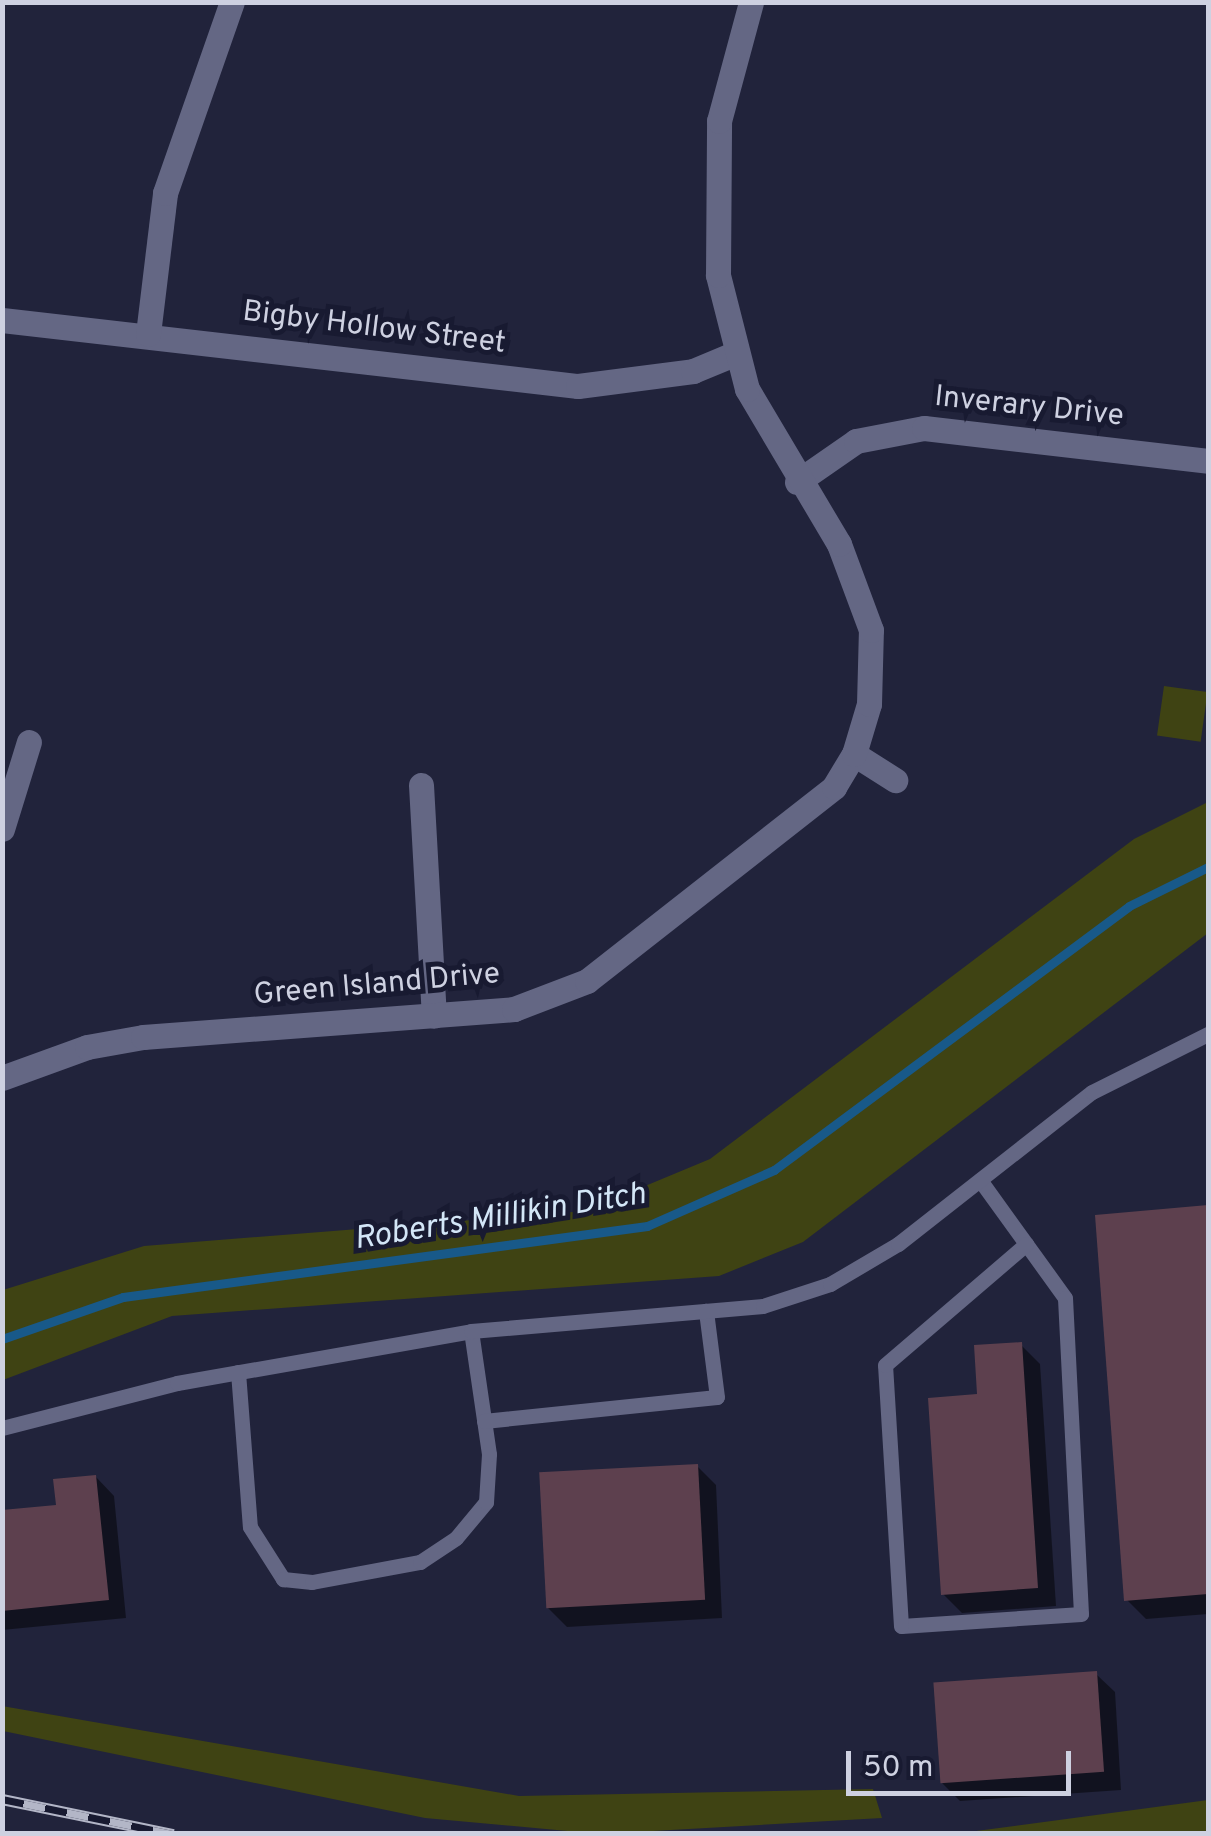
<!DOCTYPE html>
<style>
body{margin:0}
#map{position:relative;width:1211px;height:1836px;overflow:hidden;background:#21233b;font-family:Overpass,sans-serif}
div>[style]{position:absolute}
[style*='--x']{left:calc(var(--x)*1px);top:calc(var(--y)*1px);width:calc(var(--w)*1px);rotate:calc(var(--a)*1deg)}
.green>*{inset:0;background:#3f4313;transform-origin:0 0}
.shadow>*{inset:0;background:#0007}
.stream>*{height:9px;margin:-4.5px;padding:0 4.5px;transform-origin:4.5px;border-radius:4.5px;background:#185989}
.building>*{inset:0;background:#5d404e;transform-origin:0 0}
.service>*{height:15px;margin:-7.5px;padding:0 7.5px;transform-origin:7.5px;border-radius:7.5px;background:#646784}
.minor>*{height:25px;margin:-12.5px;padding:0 12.5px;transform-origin:12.5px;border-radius:12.5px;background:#646784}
.rail>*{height:11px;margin-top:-5.5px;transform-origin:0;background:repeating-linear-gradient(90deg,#181a31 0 22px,#b3b6c7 0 44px);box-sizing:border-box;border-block:2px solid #b3b6c7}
span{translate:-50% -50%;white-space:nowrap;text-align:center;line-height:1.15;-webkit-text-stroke:10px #181a31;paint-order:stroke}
.street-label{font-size:30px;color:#ced1e1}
.water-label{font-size:32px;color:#d3e6f7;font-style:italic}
.frame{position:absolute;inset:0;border:5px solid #ced1e1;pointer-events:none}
.scale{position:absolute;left:846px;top:1751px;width:225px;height:45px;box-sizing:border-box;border:5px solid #ced1e1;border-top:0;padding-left:12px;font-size:30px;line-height:35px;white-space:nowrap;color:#ced1e1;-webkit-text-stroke:8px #181a31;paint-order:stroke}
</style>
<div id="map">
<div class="green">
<i style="left:1164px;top:686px;width:44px;height:50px;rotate:8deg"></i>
<i style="clip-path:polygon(1208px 802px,1208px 933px,803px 1242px,719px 1276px,172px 1316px,3px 1380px,3px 1290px,144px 1246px,585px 1211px,710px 1159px,1134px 839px)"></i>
<i style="clip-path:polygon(2px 1706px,519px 1796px,873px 1789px,882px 1818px,600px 1834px,425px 1818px,3px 1731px)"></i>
<i style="clip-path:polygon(1208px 1800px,1208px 1831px,961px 1833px)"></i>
</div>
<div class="shadow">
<i style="clip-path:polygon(1208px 1208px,1208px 1614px,1146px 1619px,1127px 1600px,1097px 1217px)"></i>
<i style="clip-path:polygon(1021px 1345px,1040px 1364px,1056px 1606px,962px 1613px,943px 1594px,980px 1396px)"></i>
<i style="clip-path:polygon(697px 1466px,716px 1485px,722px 1618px,567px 1627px,548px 1608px)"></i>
<i style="clip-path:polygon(96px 1477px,114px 1496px,126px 1618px,2px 1630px,2px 1512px,58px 1507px)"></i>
<i style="clip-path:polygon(1096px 1674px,1115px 1692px,1121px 1790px,960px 1801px,941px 1782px)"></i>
</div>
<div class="stream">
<i style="--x:2;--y:1339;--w:128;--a:-19.1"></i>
<i style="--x:123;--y:1297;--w:529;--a:-7.72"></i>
<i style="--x:647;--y:1226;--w:139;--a:-23.8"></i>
<i style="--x:774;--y:1170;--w:442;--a:-36.6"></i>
<i style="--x:1129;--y:906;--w:88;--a:-26.3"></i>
</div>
<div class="building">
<i style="clip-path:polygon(1208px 1205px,1208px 1594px,1124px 1601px,1095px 1215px)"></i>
<i style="clip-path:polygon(1022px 1342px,1038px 1588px,941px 1595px,928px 1398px,977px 1394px,974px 1345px)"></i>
<i style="left:698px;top:1464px;width:136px;height:159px;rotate:87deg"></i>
<i style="clip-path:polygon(96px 1475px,109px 1600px,2px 1611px,2px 1510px,56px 1505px,53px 1479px)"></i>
<i style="left:1097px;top:1671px;width:101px;height:164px;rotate:86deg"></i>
</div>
<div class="service">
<i style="--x:980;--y:1180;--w:145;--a:54.2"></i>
<i style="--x:1065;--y:1298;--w:316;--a:87.1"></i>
<i style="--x:1081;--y:1614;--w:180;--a:176.2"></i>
<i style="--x:901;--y:1626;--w:261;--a:-93.5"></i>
<i style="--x:885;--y:1365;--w:186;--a:-40.6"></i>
<i style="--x:238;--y:1372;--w:155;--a:85.6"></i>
<i style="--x:250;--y:1527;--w:62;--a:57.6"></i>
<i style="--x:283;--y:1579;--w:29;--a:6"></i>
<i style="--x:312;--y:1582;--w:110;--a:-10.5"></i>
<i style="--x:420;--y:1562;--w:43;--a:-33.7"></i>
<i style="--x:456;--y:1538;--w:47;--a:-50.2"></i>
<i style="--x:486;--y:1502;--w:48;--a:-86.4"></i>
<i style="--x:489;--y:1454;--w:124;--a:-98.3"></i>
<i style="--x:484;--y:1421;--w:234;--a:-5.9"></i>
<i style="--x:717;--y:1397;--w:87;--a:-97.3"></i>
<i style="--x:2;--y:1428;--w:181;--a:-14.4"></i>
<i style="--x:177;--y:1383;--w:299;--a:-10"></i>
<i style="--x:471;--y:1331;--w:293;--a:-4.9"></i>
<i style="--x:763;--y:1306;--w:71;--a:-18.2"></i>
<i style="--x:830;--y:1284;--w:79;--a:-30.5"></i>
<i style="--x:898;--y:1244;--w:246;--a:-38.1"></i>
<i style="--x:1092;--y:1092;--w:130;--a:-26.6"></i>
</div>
<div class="minor">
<i style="--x:2;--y:320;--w:580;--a:6.54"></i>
<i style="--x:578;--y:386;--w:116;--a:-7.4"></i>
<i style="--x:693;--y:371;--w:44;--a:-22.5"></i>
<i style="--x:148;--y:334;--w:142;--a:-83.1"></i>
<i style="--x:165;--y:193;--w:202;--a:-70.7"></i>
<i style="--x:797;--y:482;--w:72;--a:-34.8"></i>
<i style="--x:856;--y:441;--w:69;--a:-10.8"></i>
<i style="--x:924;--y:428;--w:286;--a:6.6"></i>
<i style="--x:854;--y:754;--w:49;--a:32.4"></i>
<i style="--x:421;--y:785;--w:231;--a:86.8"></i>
<i style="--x:2;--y:829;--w:91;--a:-72.8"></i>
<i style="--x:2;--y:1078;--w:90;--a:-20"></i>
<i style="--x:87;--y:1047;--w:57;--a:-10.1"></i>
<i style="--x:143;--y:1037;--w:372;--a:-4.3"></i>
<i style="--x:514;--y:1009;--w:78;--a:-21"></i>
<i style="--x:587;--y:981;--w:314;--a:-38.1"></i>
<i style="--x:834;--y:787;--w:39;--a:-59"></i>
<i style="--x:854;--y:754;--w:52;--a:-73.3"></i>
<i style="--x:869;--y:704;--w:74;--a:-88.5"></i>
<i style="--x:871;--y:630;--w:92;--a:-110.4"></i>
<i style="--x:839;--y:544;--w:180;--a:-120.7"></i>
<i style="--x:747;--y:389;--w:118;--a:-104.3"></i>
<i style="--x:718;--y:275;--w:154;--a:-89.6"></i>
<i style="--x:719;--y:121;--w:123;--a:-74.9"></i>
</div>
<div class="rail">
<i style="--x:2;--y:1799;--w:175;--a:11.6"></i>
</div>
<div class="street-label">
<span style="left:374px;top:329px;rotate:7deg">Bigby Hollow Street</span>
<span style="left:1029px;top:408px;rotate:6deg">Inverary Drive</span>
<span style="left:377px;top:986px;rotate:-5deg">Green Island Drive</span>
</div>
<div class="water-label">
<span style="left:500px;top:1218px;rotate:-9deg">Roberts Millikin Ditch</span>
</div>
<div class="frame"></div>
<div class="scale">50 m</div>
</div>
